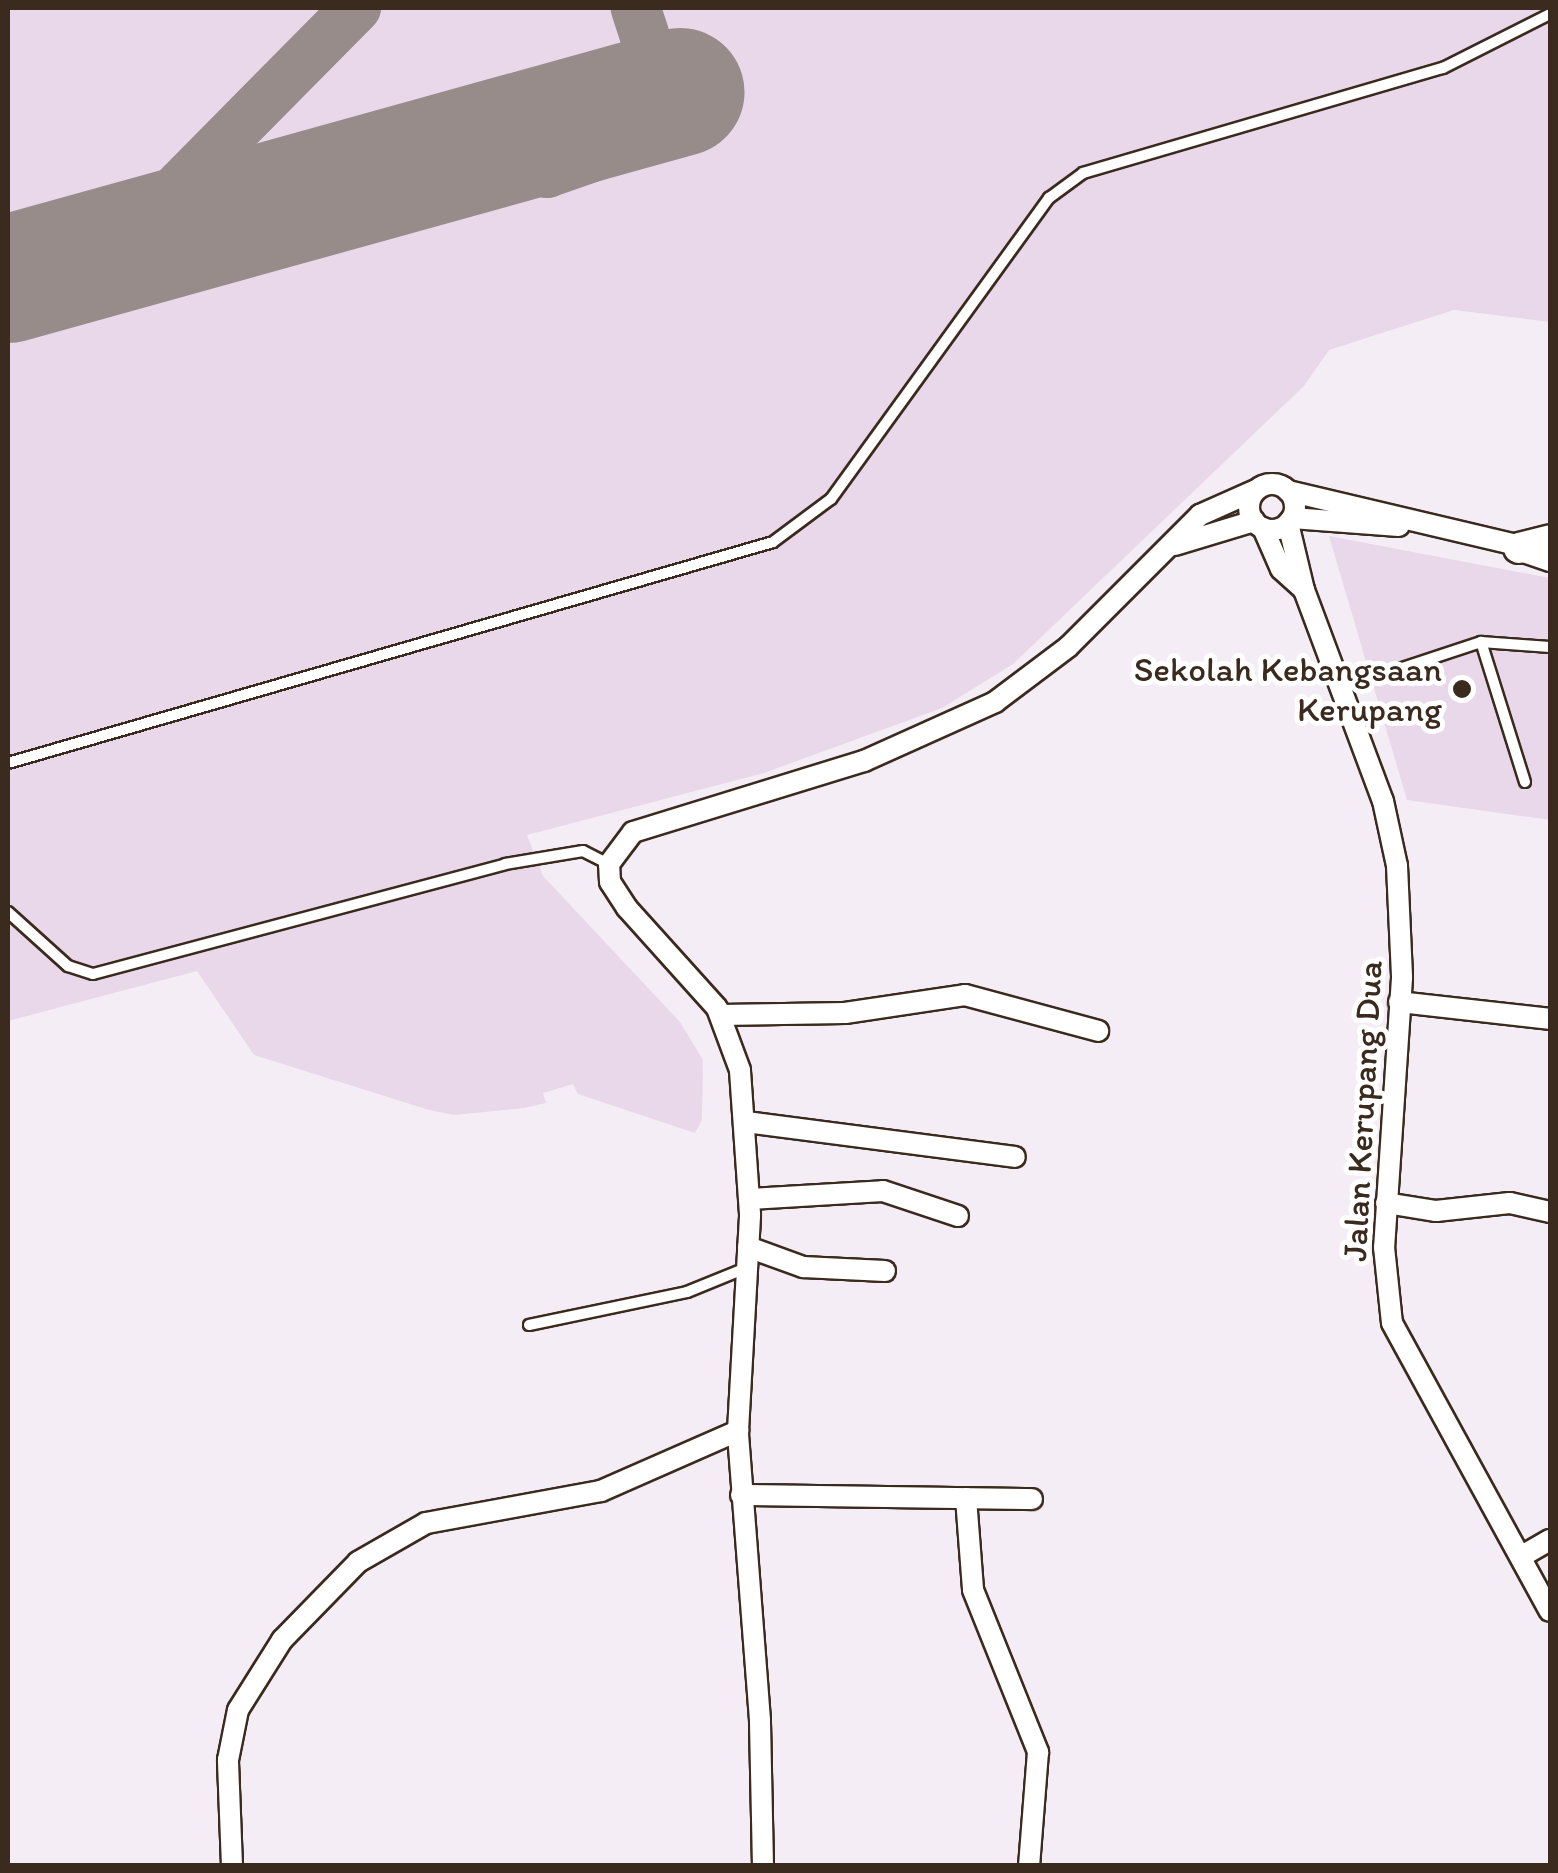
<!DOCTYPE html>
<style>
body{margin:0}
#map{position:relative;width:1558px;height:1873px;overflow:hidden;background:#f5edf5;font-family:Itim,sans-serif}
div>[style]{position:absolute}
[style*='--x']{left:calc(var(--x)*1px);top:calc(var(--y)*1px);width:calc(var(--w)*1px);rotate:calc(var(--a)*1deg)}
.built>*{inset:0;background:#e9d8ea}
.taxiway>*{height:50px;margin:-25px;padding:0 25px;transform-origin:25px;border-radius:25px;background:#988c8a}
.runway>*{height:128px;margin:-64px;padding:0 64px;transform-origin:64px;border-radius:64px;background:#988c8a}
.roads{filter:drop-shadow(2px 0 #3b2a1e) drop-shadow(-2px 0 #3b2a1e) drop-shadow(0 2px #3b2a1e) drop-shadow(0 -2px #3b2a1e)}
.lane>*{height:10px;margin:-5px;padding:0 5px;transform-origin:5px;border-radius:5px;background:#fff}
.street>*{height:20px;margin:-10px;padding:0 10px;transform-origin:10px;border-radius:10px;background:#fff}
.street>.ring{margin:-10px;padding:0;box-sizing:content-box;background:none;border:20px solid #fff;border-radius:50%}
.secondary>*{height:30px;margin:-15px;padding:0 15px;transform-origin:15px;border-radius:15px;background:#fff}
.dots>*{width:28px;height:28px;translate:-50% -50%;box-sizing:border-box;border:5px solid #fff;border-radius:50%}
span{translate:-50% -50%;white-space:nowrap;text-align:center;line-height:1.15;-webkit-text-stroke:10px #fff;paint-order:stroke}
.poi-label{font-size:35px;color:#3b2a1e}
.right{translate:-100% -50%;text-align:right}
.street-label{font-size:35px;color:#3b2a1e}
.frame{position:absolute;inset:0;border:10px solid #3b2a1e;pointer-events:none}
</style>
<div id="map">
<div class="built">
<i style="clip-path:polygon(8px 8px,1550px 8px,1550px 322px,1454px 310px,1329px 350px,1304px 386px,1013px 664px,942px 708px,764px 773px,527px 835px,543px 876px,680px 1022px,703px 1060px,702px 1120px,695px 1133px,578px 1094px,573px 1084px,543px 1093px,546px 1103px,524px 1108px,454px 1115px,429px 1110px,254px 1055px,197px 971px,8px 1021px)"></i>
<i style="clip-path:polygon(1329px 536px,1550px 578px,1550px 820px,1407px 800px)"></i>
</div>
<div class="taxiway">
<i style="--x:422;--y:165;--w:44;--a:-10.5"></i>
<i style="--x:465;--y:157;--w:84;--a:11"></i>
<i style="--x:547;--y:173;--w:54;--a:-19.4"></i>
<i style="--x:598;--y:155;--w:54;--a:-47.2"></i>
<i style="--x:635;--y:115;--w:35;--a:-70"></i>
<i style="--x:647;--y:82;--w:36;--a:-88"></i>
<i style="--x:648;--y:46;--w:40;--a:-108"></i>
<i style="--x:93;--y:255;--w:66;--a:-33.9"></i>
<i style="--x:148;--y:218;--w:296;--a:-45.3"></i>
</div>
<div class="runway">
<i style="--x:8;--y:279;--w:698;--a:-15.53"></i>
</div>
<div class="roads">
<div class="lane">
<i style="--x:1345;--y:687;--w:143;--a:-18.3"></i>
<i style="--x:8;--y:763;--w:796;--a:-16.11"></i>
<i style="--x:773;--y:542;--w:72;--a:-36.6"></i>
<i style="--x:831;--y:499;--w:372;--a:-54.1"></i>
<i style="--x:1049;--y:198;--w:42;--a:-36.3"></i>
<i style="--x:1083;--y:173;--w:375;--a:-16.3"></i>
<i style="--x:1443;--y:68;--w:120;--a:-26.8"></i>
<i style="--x:1525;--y:782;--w:147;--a:-107.4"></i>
<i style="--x:1481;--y:642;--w:69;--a:4.1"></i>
<i style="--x:8;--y:912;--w:81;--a:42"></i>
<i style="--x:68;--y:966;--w:26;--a:18"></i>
<i style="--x:93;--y:974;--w:426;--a:-14.9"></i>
<i style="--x:505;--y:864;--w:79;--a:-9.5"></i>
<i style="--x:583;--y:851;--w:29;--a:27"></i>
<i style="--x:529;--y:1325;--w:161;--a:-11.8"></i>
<i style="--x:687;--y:1292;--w:64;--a:-22.1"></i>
</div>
<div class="street">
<i class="ring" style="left:1249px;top:484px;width:26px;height:26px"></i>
<i style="--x:1288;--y:491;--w:248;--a:13.3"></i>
<i style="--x:1292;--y:518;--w:107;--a:4.3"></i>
<i style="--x:1288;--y:523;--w:69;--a:76.6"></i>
<i style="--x:1304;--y:590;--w:225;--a:69.5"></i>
<i style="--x:1383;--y:801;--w:66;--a:77.8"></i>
<i style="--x:1397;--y:866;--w:112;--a:87.4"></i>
<i style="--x:1402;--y:978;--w:270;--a:93.8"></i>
<i style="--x:1384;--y:1247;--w:76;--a:84"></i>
<i style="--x:1392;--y:1323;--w:328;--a:61.3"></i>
<i style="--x:1263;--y:528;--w:45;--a:66.3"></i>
<i style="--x:1281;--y:569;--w:31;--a:42"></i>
<i style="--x:1175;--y:545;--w:83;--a:-16.9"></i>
<i style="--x:1515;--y:549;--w:37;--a:19"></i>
<i style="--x:1399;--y:1002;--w:152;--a:6.4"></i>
<i style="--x:721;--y:1015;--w:124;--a:-0.9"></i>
<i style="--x:845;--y:1013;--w:121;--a:-8.5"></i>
<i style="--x:965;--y:995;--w:138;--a:15.1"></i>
<i style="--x:746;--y:1122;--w:271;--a:7.4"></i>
<i style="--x:750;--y:1199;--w:133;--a:-3.4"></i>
<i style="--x:883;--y:1191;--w:79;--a:18.4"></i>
<i style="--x:1386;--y:1203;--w:51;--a:9.1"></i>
<i style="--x:1436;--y:1211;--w:74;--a:-6.2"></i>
<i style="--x:1510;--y:1203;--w:41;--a:12.7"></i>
<i style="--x:748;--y:1247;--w:59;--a:20"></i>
<i style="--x:803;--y:1267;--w:82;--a:2.8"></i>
<i style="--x:741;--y:1495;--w:291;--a:0.8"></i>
<i style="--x:966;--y:1498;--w:92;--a:85.6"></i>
<i style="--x:973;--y:1590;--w:175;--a:68.1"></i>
<i style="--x:1038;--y:1752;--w:114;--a:94.5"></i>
<i style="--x:1522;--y:1556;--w:32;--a:-30"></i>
<i style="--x:232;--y:1866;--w:106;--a:-92.2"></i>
<i style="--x:228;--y:1760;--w:51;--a:-78.7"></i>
<i style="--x:238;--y:1710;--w:83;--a:-57.8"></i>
<i style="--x:282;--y:1640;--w:109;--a:-45.7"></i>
<i style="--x:358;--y:1562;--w:78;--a:-29.8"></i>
<i style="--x:426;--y:1523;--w:178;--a:-10.4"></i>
<i style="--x:601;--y:1491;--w:150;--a:-23.7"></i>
<i style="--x:763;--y:1866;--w:146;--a:-91.2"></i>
<i style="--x:760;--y:1720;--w:290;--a:-94.4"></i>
<i style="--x:738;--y:1431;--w:217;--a:-86.8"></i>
<i style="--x:750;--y:1214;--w:144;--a:-94"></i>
<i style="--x:740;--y:1070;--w:66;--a:-110.4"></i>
<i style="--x:717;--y:1008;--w:135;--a:-132"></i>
<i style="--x:627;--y:908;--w:31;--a:-123"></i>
<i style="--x:610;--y:882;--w:18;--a:-93"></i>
<i style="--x:609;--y:864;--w:40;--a:-53"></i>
<i style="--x:633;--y:832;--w:242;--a:-17.1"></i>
<i style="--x:864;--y:761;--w:144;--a:-24.2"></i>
<i style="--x:995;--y:702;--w:91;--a:-37"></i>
<i style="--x:1068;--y:647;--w:187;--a:-45"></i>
<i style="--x:1200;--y:515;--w:61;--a:-24.1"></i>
</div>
<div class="secondary">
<i style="--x:1519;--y:548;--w:32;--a:-14"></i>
</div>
</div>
<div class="dots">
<i style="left:1462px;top:689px;background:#3b2a1e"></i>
</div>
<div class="poi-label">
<span class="right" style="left:1442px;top:689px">Sekolah Kebangsaan<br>Kerupang</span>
</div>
<div class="street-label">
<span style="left:1362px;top:1111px;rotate:-87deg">Jalan Kerupang Dua</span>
</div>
<div class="frame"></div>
</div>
